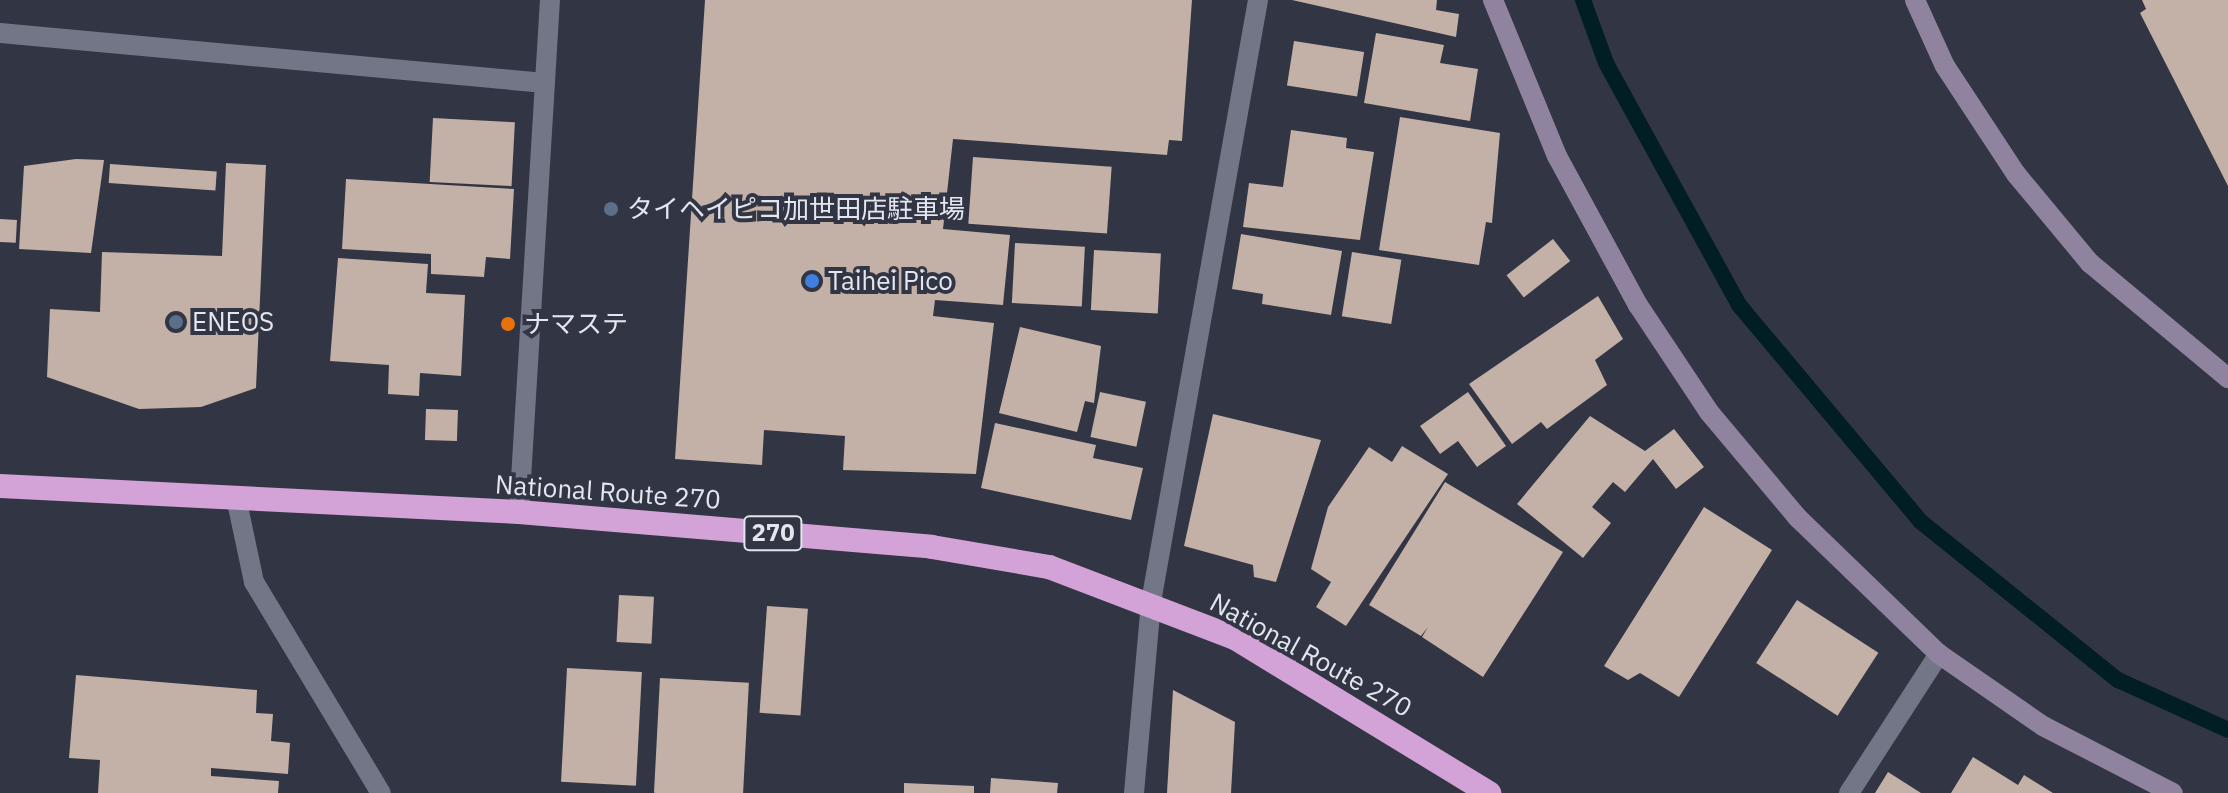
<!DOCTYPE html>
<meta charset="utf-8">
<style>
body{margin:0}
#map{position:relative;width:2228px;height:793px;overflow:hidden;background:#323544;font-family:"IBM Plex Sans","Noto Sans JP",sans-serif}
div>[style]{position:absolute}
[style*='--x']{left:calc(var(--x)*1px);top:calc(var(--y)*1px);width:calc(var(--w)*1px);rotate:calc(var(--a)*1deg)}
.stream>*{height:16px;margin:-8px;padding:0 8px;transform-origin:8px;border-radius:8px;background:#001e23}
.building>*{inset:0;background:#c3b0a6;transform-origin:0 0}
.street>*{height:20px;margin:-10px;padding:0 10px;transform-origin:10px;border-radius:10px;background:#727687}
.secondary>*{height:20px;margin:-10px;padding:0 10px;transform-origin:10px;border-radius:10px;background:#8f839f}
.highway>*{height:24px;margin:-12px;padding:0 12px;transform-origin:12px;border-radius:12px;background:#d3a2d7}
.dots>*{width:22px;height:22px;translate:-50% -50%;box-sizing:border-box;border:4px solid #323544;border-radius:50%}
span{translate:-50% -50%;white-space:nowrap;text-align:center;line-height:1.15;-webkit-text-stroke:8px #323544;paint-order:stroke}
.shield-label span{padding:2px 6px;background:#323544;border:2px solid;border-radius:6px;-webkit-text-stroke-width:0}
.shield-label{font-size:24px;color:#e3e6ef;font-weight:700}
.poi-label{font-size:26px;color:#e3e6ef}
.left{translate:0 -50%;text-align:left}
.street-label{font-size:26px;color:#e3e6ef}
</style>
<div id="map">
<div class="stream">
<i style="--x:1583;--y:0;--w:67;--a:69.9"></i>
<i style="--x:1606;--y:63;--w:276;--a:61.2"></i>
<i style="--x:1739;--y:305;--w:282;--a:50"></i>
<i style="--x:1920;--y:521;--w:254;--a:38.8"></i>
<i style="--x:2118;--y:680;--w:121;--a:24.4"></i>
</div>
<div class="building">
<i style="clip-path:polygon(705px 0,1192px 0,1182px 141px,1169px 140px,1167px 155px,953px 139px,943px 229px,1010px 235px,1003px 305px,935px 300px,933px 316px,994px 323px,976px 474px,843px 470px,845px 436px,764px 430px,762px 465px,675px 459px)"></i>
<i style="clip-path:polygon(1292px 0,1437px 0,1436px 10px,1459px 14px,1456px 37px)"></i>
<i style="clip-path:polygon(2142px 0,2228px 0,2228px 186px,2140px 13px,2146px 9px)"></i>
<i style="clip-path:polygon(1376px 33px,1444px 45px,1440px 63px,1478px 69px,1470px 121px,1364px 103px)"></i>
<i style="left:1294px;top:41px;width:71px;height:45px;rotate:9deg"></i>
<i style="clip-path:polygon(1400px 117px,1500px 133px,1492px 223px,1486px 222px,1479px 265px,1379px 250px)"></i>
<i style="left:433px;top:118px;width:82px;height:64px;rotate:3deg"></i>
<i style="clip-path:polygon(1291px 130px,1347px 138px,1346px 148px,1374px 152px,1360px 240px,1243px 227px,1249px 183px,1283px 187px)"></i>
<i style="left:973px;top:157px;width:139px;height:67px;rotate:4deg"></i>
<i style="clip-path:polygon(76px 159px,104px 160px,91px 253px,19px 249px,24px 166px)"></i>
<i style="clip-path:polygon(226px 163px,266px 165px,256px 388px,201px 407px,139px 409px,47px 377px,50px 309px,100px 312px,102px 252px,222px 256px)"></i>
<i style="left:110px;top:164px;width:107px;height:19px;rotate:4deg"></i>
<i style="clip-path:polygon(346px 179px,514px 189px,510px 259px,486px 257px,484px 277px,431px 274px,431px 254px,342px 249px)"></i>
<i style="left:0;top:219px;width:17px;height:23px;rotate:3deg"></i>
<i style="clip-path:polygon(1241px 234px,1342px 251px,1331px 315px,1262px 304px,1263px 294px,1232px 289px)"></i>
<i style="left:1553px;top:239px;width:28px;height:59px;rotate:52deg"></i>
<i style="left:1015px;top:243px;width:70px;height:60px;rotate:3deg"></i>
<i style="left:1094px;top:250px;width:67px;height:60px;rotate:3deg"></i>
<i style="left:1352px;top:252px;width:50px;height:65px;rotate:9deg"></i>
<i style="clip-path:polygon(338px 258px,428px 264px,426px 293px,465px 295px,461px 376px,420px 373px,419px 396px,388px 394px,389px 365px,330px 361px)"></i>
<i style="clip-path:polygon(1598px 296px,1623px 339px,1595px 360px,1607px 385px,1547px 429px,1541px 422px,1512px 444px,1469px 384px)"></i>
<i style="clip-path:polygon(1020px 327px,1101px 346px,1094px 403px,1085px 401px,1077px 432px,999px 413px)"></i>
<i style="left:1100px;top:392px;width:47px;height:46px;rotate:12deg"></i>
<i style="clip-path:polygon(1468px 392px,1506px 446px,1477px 467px,1458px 441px,1440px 454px,1420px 426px)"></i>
<i style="left:426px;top:409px;width:32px;height:31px;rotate:2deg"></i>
<i style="clip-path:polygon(1213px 414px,1321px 440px,1276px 582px,1254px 577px,1253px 565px,1184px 546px)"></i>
<i style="clip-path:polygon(1590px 416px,1645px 451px,1674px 429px,1704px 467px,1676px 489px,1653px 459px,1625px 492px,1613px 482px,1592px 507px,1611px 523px,1583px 558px,1517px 504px)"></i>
<i style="clip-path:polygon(995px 423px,1096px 445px,1093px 458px,1143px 468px,1131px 520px,981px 488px)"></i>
<i style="clip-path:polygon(1402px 446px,1448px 474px,1346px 626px,1316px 607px,1331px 582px,1311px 569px,1328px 507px,1369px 447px,1392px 462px)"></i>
<i style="clip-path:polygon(1445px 482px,1563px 552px,1483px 677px,1422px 637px,1428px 627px,1421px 636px,1369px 605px)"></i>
<i style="clip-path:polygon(1704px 507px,1772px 550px,1679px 697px,1640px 673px,1628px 680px,1604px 666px)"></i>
<i style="left:619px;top:595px;width:35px;height:47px;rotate:3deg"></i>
<i style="left:1797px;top:600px;width:97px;height:75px;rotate:33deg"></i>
<i style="left:767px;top:606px;width:41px;height:107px;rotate:4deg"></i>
<i style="left:567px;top:668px;width:75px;height:114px;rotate:3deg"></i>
<i style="clip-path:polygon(76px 675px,257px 690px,256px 713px,273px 714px,271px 741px,290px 743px,288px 774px,211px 768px,211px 776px,279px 781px,278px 793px,98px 793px,100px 760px,69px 758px)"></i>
<i style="left:660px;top:678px;width:89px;height:115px;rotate:3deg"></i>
<i style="clip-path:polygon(1173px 690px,1235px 722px,1231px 793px,1167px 793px)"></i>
<i style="clip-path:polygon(1973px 757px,2018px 785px,2024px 775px,2053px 793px,1951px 793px)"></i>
<i style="clip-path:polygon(1888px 772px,1921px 793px,1875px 793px)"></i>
<i style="clip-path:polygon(991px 778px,1058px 783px,1057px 793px,990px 793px)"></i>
<i style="clip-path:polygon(904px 783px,974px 786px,974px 793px,904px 793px)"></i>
</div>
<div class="street">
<i style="--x:0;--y:33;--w:547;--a:5.24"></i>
<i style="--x:237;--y:502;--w:82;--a:78"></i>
<i style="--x:254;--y:582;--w:246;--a:59"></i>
<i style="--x:519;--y:512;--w:513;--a:-86.54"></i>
<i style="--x:1134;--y:793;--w:192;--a:-84.9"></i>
<i style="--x:1151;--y:602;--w:611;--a:-79.92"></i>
<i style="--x:1849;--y:793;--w:166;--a:-57.1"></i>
</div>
<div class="secondary">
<i style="--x:1493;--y:0;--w:169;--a:67.7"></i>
<i style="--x:1557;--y:156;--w:170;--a:61.5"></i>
<i style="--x:1638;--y:305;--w:128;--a:56.4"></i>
<i style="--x:1709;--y:412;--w:138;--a:50"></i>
<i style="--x:1798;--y:518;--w:196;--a:44"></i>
<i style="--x:1939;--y:654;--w:126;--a:34.7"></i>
<i style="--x:2043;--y:726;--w:146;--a:27.3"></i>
<i style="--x:1915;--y:0;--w:72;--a:65.6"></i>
<i style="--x:1945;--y:66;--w:129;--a:56.7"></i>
<i style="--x:2016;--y:174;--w:116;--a:50.3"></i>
<i style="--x:2090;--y:263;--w:180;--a:39.8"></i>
</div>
<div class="highway">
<i style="--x:0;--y:486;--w:520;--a:2.87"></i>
<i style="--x:519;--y:512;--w:414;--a:4.8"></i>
<i style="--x:932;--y:547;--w:119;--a:9.7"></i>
<i style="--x:1049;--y:567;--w:199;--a:20.9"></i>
<i style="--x:1235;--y:638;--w:298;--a:31.4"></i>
</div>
<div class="dots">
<i style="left:611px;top:209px;background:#5c6f8a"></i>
<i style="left:812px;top:281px;background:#3f7fe0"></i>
<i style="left:176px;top:322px;background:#5c6f8a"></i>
<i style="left:508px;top:324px;background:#e8710a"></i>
</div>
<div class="shield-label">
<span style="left:773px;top:533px">270</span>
</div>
<div class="poi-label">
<span class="left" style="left:627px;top:209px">タイヘイピコ加世田店駐車場</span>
<span class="left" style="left:828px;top:281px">Taihei Pico</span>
<span class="left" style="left:192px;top:322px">ENEOS</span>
<span class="left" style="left:524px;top:324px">ナマステ</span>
</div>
<div class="street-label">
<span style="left:608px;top:492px;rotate:4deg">National Route 270</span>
<span style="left:1311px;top:655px;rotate:29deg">National Route 270</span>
</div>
</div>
